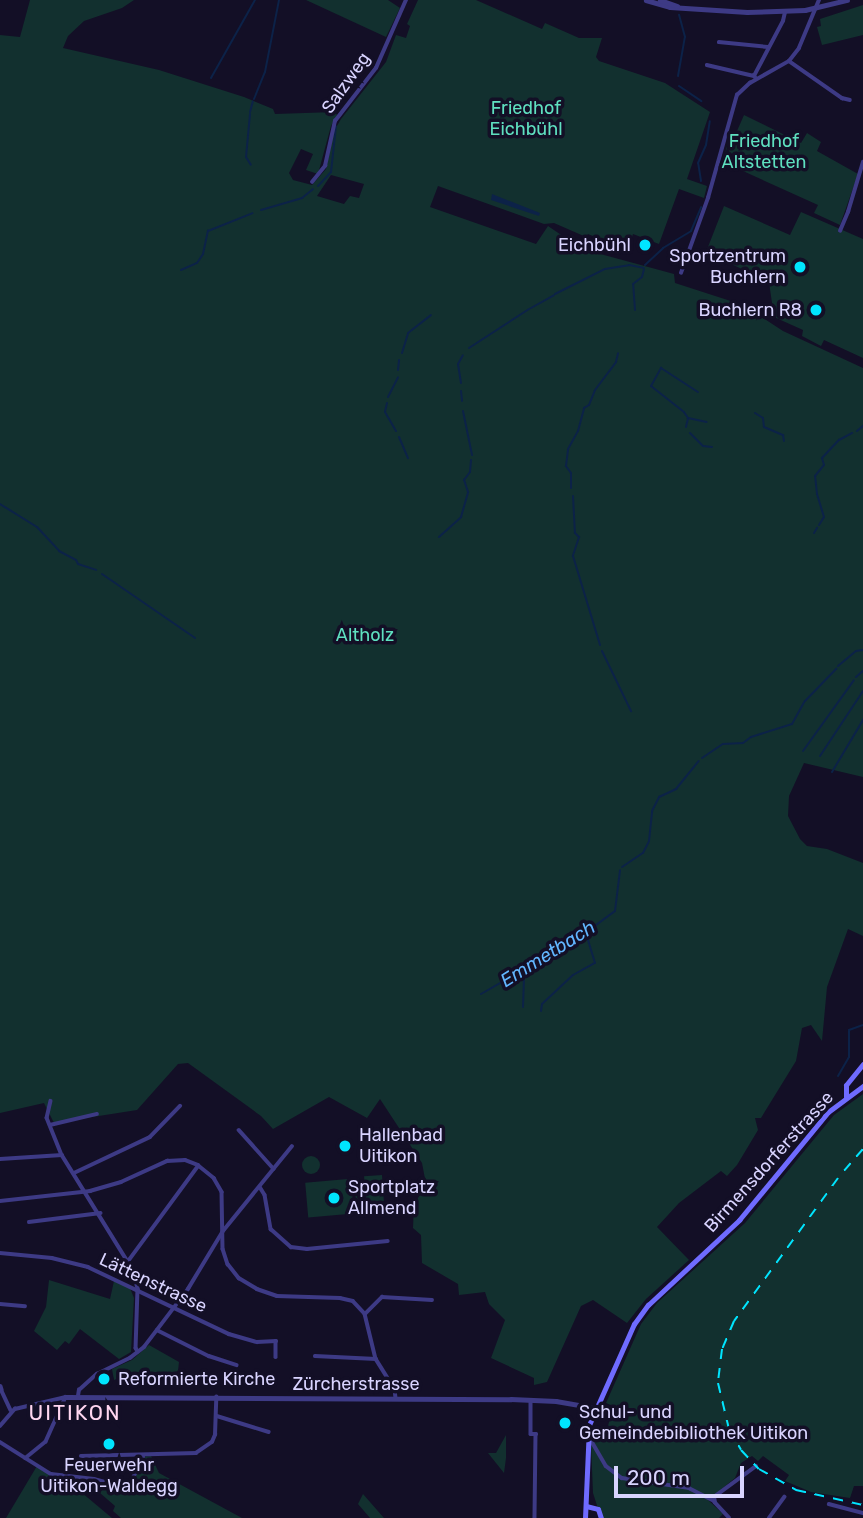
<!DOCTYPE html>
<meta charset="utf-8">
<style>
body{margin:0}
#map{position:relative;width:863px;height:1518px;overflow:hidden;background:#130f26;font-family:Rubik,sans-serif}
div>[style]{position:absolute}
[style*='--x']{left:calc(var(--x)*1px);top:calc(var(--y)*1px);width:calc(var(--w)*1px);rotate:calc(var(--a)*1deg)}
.green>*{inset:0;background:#12302f;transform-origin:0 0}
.round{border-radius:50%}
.water>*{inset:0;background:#0c2248}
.stream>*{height:2px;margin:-1px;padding:0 1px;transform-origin:1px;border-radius:1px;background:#0c2248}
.minor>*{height:3.5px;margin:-1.75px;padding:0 1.75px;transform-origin:1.75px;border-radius:1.75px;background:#3d3a85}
.tertiary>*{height:4.5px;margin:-2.25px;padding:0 2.25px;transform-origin:2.25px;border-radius:2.25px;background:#3d3a85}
.secondary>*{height:5px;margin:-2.5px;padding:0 2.5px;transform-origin:2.5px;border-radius:2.5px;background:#6f6bff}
.rail>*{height:2px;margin-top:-1px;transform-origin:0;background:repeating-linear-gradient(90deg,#00e5ff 0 10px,transparent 0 19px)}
.dots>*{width:19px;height:19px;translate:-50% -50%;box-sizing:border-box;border:4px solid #130f26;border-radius:50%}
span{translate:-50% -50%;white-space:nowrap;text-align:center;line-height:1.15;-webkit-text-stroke:7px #130f26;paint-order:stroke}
.street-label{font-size:18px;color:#d9d4ff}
.park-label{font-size:18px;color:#5fe0c0}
.poi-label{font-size:18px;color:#d9d4ff}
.right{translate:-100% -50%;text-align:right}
.left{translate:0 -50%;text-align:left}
.water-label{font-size:19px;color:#62b6ff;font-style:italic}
.quarter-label{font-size:21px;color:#ffd6f0;letter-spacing:2px}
.scale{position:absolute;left:614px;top:1466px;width:130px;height:32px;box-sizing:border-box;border:4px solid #d9d4ff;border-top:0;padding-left:9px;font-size:21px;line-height:24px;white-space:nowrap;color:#d9d4ff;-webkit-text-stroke:5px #130f26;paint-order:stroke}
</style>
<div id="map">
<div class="green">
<i style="clip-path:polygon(evenodd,30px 0,134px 0,122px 8px,84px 21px,68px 36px,63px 48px,159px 70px,244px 97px,273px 109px,275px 114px,335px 112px,337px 115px,331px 126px,318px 174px,306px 170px,313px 154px,301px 149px,289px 173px,293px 180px,312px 185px,326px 169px,334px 131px,341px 119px,386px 62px,396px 35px,406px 38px,410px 26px,407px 24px,418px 0,476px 0,542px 29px,545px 23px,579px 38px,602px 38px,596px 57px,599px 61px,665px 83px,710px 112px,687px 179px,707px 186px,704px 198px,679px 189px,659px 244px,633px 234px,628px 251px,588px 234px,586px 237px,554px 223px,544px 224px,438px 186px,430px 207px,536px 244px,548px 226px,582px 249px,674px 274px,675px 283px,743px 305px,783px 331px,863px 368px,863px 777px,804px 763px,789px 796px,788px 816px,800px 839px,807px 846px,827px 849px,863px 863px,863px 936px,848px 929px,827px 987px,822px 1041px,811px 1025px,802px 1028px,796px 1061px,761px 1118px,755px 1118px,758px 1130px,737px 1165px,727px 1176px,721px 1171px,679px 1203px,657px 1227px,689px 1260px,646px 1299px,627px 1323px,593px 1300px,581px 1306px,547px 1382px,534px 1385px,534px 1378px,491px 1358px,505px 1320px,489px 1304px,485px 1292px,459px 1295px,458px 1284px,422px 1263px,421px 1235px,413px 1228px,414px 1205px,426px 1184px,422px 1163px,380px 1099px,367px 1118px,329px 1097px,273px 1129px,261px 1116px,188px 1063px,178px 1064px,137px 1110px,54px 1123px,44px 1103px,0 1113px,0 35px,20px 37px,30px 0,331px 175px,364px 184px,359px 198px,350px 196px,344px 204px,317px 196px,331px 175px)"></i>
<i style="clip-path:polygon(306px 0,388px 0,400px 8px,386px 37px)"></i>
<i style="clip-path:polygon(863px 5px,863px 35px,822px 45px,817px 27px,821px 26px,820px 19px)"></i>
<i style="clip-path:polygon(744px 115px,801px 143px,807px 133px,821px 142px,817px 151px,858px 174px,840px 225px,814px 213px,818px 205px,723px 162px,727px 146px,730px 147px)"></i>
<i style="clip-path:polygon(724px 206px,790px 235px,801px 212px,863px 239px,863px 358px,824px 340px,821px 346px,802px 336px,803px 330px,774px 317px,769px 282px,706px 252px)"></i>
<i style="clip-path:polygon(863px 1094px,863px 1486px,854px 1486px,850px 1498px,811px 1492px,785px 1481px,789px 1475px,763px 1456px,758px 1461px,752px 1456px,741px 1463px,735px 1478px,708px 1500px,723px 1514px,719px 1518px,601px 1518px,593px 1493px,591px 1445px,608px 1426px,613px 1406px,606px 1403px,641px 1324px,657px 1303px,745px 1223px,834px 1115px)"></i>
<i class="round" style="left:302px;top:1156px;width:18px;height:18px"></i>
<i style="left:382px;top:1175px;width:26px;height:18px;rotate:86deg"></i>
<i style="left:359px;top:1178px;width:35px;height:54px;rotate:85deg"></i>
<i style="clip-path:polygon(49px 1280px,110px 1299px,114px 1281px,130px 1288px,134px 1298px,131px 1352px,119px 1359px,80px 1329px,69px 1344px,65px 1341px,57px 1350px,34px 1331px,46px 1307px)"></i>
<i style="clip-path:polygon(149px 1345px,179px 1362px,178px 1371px,163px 1376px,156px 1372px,144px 1379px,129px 1377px,129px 1374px,114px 1380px,112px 1369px,132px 1360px)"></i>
<i style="clip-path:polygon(506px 1435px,506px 1458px,504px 1473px,488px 1453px,496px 1453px)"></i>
<i style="clip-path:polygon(151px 1456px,159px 1473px,242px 1518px,121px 1518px,113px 1511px,115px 1506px,100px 1493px,108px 1482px,128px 1488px,143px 1457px)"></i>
<i style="clip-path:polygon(37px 1466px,63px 1477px,112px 1518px,6px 1518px)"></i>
<i style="clip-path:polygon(363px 1494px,384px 1518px,370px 1518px,358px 1504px)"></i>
</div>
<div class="water">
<i style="clip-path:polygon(492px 194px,540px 213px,539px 216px,491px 200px)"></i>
</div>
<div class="stream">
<i style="--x:678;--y:76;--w:40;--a:-80"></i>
<i style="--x:685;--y:37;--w:23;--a:-105"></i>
<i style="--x:211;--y:78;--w:90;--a:-60.6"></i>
<i style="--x:679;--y:86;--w:27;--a:34"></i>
<i style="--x:254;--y:99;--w:29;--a:-68"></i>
<i style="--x:265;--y:72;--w:73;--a:-79"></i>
<i style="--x:250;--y:112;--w:11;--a:-75"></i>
<i style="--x:250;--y:114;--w:43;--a:95.3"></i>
<i style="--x:246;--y:157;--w:9;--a:58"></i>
<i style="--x:701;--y:181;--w:18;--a:-99"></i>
<i style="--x:698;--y:163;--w:20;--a:-66"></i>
<i style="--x:706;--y:145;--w:24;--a:-81"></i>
<i style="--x:318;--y:186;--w:19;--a:-47"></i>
<i style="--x:331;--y:172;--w:46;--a:-83.8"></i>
<i style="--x:261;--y:210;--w:43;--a:-16.3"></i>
<i style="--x:302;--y:198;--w:14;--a:-39"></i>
<i style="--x:645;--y:265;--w:25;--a:-43"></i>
<i style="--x:663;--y:248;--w:33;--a:-31"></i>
<i style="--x:691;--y:231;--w:26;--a:-67"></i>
<i style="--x:181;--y:270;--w:17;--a:-24"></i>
<i style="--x:197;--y:263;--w:11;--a:-56"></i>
<i style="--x:203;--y:254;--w:24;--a:-78"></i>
<i style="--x:208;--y:231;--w:48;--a:-21.8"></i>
<i style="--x:555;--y:294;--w:56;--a:-26.6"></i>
<i style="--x:605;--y:269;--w:24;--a:-9"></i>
<i style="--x:629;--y:265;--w:15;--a:11"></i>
<i style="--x:531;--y:308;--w:26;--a:-29"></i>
<i style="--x:635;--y:310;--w:26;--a:-94"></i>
<i style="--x:633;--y:284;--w:11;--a:-38"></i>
<i style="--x:642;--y:277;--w:8;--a:-76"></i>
<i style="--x:469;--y:348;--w:72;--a:-33"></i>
<i style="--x:402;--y:353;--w:21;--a:-73"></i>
<i style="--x:408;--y:333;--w:29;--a:-38"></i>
<i style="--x:398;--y:370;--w:10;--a:-84"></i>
<i style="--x:461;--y:383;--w:19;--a:-99"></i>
<i style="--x:458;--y:364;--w:10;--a:-61"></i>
<i style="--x:461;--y:391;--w:10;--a:84"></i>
<i style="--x:388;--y:397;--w:22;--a:-63"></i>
<i style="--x:387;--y:403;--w:9;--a:103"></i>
<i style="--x:385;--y:412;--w:22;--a:60"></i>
<i style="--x:463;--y:411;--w:45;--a:78.4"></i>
<i style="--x:755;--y:413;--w:9;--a:32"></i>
<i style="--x:763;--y:418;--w:9;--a:84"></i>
<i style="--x:764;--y:427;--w:21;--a:23"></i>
<i style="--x:783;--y:435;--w:6;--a:81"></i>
<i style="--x:688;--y:418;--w:19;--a:12"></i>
<i style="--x:686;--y:427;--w:9;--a:-77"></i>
<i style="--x:688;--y:418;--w:7;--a:-124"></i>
<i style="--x:684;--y:412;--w:42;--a:-141.8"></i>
<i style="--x:651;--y:386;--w:21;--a:-61"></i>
<i style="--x:661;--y:368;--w:44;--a:33"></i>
<i style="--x:857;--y:431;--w:8;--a:-40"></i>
<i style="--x:690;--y:433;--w:18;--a:45"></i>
<i style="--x:703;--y:446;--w:9;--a:6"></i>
<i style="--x:399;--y:437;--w:23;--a:67"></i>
<i style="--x:571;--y:488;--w:15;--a:-90"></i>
<i style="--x:571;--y:473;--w:9;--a:-126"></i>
<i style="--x:566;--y:466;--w:17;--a:-83"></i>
<i style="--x:568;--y:449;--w:21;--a:-61"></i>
<i style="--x:578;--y:431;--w:24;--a:-75"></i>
<i style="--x:584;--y:408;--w:6;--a:-31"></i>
<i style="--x:589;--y:405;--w:16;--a:-68"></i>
<i style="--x:595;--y:390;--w:35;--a:-53"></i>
<i style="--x:616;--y:362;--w:9;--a:-77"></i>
<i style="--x:573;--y:496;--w:37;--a:87"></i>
<i style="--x:575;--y:533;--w:6;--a:45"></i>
<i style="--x:579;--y:537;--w:20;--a:108"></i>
<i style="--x:573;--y:556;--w:93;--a:73.1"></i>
<i style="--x:0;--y:504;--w:44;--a:31.9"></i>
<i style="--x:37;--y:527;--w:33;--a:47"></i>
<i style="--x:59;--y:551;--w:19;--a:28"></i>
<i style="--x:76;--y:560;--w:4;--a:63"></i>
<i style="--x:78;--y:564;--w:19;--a:18"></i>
<i style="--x:819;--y:525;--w:9;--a:-58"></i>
<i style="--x:824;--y:517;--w:24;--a:-107"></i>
<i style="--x:817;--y:494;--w:18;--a:-96"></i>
<i style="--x:815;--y:476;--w:14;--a:-51"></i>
<i style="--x:824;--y:465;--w:7;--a:-106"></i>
<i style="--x:822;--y:458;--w:25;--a:-47"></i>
<i style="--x:839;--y:440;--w:15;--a:-28"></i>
<i style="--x:814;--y:533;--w:6;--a:-59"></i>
<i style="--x:439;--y:537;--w:30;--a:-42"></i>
<i style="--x:461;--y:517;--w:26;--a:-74"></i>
<i style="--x:468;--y:492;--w:13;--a:-108"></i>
<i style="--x:464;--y:480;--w:10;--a:-53"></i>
<i style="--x:470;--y:472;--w:12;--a:-85"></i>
<i style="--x:102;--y:574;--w:113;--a:34.5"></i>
<i style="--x:602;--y:651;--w:67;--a:64.2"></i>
<i style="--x:838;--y:666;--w:23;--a:-40"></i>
<i style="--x:856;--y:651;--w:7;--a:-8"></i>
<i style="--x:856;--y:677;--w:9;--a:-41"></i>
<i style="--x:803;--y:751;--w:87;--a:-54.3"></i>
<i style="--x:820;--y:756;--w:78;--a:-56.5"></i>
<i style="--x:702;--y:758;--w:25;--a:-34"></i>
<i style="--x:723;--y:744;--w:20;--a:-3"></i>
<i style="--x:743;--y:743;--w:10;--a:-37"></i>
<i style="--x:751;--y:737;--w:43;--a:-17.6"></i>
<i style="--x:792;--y:724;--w:26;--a:-61"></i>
<i style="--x:805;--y:701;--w:45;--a:-45.9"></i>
<i style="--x:832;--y:772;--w:61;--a:-59.2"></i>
<i style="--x:622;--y:867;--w:25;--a:-34"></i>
<i style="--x:643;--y:853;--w:13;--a:-63"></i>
<i style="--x:649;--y:841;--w:30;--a:-84"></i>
<i style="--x:652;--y:811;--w:16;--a:-63"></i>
<i style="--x:659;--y:797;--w:19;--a:-25"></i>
<i style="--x:676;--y:789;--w:36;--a:-51"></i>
<i style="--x:481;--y:994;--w:111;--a:-29.8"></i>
<i style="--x:577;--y:939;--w:47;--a:-36.4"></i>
<i style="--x:615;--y:911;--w:41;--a:-83"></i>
<i style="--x:523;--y:1007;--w:37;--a:-88"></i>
<i style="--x:541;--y:1011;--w:7;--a:-82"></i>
<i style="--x:542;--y:1004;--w:42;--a:-43.1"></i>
<i style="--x:573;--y:975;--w:25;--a:-29"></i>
<i style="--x:595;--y:963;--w:30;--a:-107"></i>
<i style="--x:838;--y:1076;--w:22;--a:-60"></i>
<i style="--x:849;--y:1057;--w:27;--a:-90"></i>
<i style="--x:849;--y:1030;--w:15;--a:-20"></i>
</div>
<div class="minor">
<i style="--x:719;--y:42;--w:49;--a:5.8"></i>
<i style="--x:789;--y:61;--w:65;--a:34.9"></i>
<i style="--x:842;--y:98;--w:8;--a:14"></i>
<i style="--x:707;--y:65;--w:48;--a:13.2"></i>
<i style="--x:756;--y:79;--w:4;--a:-124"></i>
<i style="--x:754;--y:76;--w:62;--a:-62.2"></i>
<i style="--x:783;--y:21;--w:9;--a:-77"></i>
<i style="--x:312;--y:182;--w:21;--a:-51"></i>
<i style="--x:325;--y:166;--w:46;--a:-77.5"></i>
<i style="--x:335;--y:121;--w:67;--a:-52.3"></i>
<i style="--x:376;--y:68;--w:74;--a:-66.2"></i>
<i style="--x:840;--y:231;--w:21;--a:-67"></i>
<i style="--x:848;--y:212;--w:52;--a:-73.3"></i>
<i style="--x:681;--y:273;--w:80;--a:-70.2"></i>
<i style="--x:708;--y:198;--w:107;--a:-74.3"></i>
<i style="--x:737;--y:95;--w:18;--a:-43"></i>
<i style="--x:750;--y:83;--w:45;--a:-29.4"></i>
<i style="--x:789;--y:61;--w:16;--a:-52"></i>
<i style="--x:799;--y:48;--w:52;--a:-67.4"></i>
<i style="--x:51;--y:1101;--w:17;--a:103"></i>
<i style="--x:47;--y:1118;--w:40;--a:68"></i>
<i style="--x:62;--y:1155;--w:135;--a:58.3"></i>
<i style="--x:133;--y:1270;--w:20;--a:75"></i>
<i style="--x:138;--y:1289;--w:59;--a:91.9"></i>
<i style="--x:136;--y:1348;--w:4;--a:63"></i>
<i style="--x:50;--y:1125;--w:48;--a:-13.2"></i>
<i style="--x:239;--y:1130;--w:52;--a:48.1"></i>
<i style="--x:0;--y:1159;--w:62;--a:-3.7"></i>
<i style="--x:74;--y:1173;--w:84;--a:-25.3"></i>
<i style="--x:150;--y:1137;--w:43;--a:-45.9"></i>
<i style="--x:260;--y:1187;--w:9;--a:58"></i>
<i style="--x:265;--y:1195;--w:35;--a:80"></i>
<i style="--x:271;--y:1229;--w:27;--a:42"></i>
<i style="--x:291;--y:1247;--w:16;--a:7"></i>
<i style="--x:307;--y:1249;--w:81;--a:-5.6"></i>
<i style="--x:0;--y:1201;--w:91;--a:-6.3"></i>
<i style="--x:90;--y:1191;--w:32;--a:-16"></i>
<i style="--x:121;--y:1182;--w:51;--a:-24.5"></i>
<i style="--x:167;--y:1161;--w:18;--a:-3"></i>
<i style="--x:185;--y:1160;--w:14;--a:21"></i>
<i style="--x:198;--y:1165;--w:21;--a:39"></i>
<i style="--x:214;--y:1178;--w:16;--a:60"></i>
<i style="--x:222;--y:1192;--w:57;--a:89"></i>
<i style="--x:223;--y:1249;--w:16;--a:72"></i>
<i style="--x:228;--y:1264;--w:18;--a:52"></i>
<i style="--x:239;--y:1278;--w:21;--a:31"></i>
<i style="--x:257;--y:1289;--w:21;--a:19"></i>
<i style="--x:277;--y:1296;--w:63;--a:1.8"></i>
<i style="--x:340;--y:1298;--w:13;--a:13"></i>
<i style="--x:353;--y:1301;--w:18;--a:47"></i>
<i style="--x:365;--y:1314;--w:46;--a:76.3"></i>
<i style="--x:376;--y:1359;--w:36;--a:58"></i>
<i style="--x:395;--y:1389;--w:10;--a:84"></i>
<i style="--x:29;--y:1222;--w:72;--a:-7.2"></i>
<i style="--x:0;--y:1253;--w:52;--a:5.5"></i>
<i style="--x:52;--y:1258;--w:37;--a:14"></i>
<i style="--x:88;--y:1267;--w:156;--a:25.4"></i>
<i style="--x:229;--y:1334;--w:29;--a:16"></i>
<i style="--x:257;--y:1342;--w:19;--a:-3"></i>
<i style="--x:276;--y:1341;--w:16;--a:90"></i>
<i style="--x:129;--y:1260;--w:117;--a:-53.7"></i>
<i style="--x:0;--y:1304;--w:25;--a:5"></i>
<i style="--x:365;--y:1314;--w:24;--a:-45"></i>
<i style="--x:382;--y:1297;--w:50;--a:3.4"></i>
<i style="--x:157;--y:1330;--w:58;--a:26.6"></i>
<i style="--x:209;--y:1356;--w:29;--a:18"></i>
<i style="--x:315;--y:1356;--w:61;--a:2.8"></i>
<i style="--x:1;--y:1389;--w:23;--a:65"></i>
<i style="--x:78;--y:1396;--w:6;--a:-81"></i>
<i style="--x:79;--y:1390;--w:24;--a:-42"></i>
<i style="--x:97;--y:1374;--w:37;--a:-26"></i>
<i style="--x:130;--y:1358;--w:18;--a:-38"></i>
<i style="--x:144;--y:1347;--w:73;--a:-52.8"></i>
<i style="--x:188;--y:1289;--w:68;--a:-58.9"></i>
<i style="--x:223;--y:1231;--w:109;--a:-50.9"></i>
<i style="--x:531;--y:1400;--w:34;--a:90"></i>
<i style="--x:531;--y:1434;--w:5;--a:0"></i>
<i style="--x:536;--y:1434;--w:84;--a:90.7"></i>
<i style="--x:217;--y:1416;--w:54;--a:17.1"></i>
<i style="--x:0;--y:1426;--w:23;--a:-49"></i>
<i style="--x:15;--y:1409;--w:52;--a:-13.2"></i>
<i style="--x:66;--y:1397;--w:49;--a:114"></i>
<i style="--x:46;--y:1442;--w:26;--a:141"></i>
<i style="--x:590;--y:1438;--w:32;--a:60"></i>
<i style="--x:606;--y:1466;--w:20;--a:37"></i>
<i style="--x:622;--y:1478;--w:68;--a:8.5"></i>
<i style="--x:689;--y:1488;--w:27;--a:27"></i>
<i style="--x:0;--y:1442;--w:60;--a:32.1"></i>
<i style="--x:51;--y:1474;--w:43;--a:6.6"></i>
<i style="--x:94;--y:1479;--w:35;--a:15"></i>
<i style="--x:128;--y:1488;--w:34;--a:-64"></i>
<i style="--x:81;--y:1456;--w:115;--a:-1.5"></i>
<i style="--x:196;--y:1453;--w:19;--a:-35"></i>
<i style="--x:212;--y:1442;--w:8;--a:-67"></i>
<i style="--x:215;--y:1435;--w:38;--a:-88"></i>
<i style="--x:829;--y:1504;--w:35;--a:15"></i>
<i style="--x:729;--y:1518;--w:21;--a:-133"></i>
<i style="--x:715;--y:1503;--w:6;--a:-99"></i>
<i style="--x:714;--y:1497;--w:52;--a:-36.4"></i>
<i style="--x:769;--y:1518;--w:26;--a:-54"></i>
</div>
<div class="tertiary">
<i style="--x:646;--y:0;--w:25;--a:16"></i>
<i style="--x:670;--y:7;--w:77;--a:3.7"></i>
<i style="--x:747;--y:12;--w:58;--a:-2"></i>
<i style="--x:805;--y:10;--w:43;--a:-13.4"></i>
<i style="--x:660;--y:0;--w:18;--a:19"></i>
<i style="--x:0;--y:1386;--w:3;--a:72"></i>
<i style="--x:66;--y:1397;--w:445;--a:0.3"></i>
<i style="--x:511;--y:1399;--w:45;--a:2.5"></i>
<i style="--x:556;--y:1401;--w:41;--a:9.9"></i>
</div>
<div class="secondary">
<i style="--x:846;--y:1097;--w:12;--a:-90"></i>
<i style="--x:846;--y:1085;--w:27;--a:-51"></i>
<i style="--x:586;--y:1506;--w:12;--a:14"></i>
<i style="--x:598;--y:1509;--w:9;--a:72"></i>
<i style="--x:585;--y:1518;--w:93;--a:-87.5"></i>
<i style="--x:589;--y:1425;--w:111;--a:-66"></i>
<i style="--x:634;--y:1324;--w:24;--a:-54"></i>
<i style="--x:648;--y:1305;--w:125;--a:-43"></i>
<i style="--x:739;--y:1220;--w:140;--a:-50.5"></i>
<i style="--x:828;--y:1112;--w:44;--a:-36.6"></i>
</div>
<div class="rail">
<i style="--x:863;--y:1149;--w:38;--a:131"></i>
<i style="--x:838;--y:1178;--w:177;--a:126"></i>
<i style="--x:734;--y:1321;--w:30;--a:113"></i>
<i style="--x:722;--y:1349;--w:34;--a:97"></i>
<i style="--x:718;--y:1383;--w:47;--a:76.6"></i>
<i style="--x:729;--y:1429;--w:24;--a:60"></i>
<i style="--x:741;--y:1450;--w:26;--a:47"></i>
<i style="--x:759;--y:1469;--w:43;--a:29.6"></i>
<i style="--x:796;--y:1490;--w:69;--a:12.6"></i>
</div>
<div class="dots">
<i style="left:645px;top:245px;background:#00e5ff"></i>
<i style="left:800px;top:267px;background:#00e5ff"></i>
<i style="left:816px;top:310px;background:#00e5ff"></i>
<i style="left:345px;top:1146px;background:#00e5ff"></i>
<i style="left:334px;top:1198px;background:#00e5ff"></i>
<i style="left:104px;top:1379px;background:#00e5ff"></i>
<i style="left:565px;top:1423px;background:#00e5ff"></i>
<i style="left:109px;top:1444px;background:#00e5ff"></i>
</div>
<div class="street-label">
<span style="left:346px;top:83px;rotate:-55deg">Salzweg</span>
<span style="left:769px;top:1162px;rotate:-48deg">Birmensdorferstrasse</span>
<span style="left:153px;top:1283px;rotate:25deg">Lättenstrasse</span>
<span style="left:356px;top:1384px">Zürcherstrasse</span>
</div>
<div class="park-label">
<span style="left:526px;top:119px">Friedhof<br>Eichbühl</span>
<span style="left:764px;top:152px">Friedhof<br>Altstetten</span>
<span style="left:365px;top:635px">Altholz</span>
</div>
<div class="poi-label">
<span class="right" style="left:631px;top:245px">Eichbühl</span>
<span class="right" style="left:786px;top:267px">Sportzentrum<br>Buchlern</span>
<span class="right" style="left:802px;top:310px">Buchlern R8</span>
<span class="left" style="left:359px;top:1146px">Hallenbad<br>Uitikon</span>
<span class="left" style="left:348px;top:1198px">Sportplatz<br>Allmend</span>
<span class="left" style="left:118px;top:1379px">Reformierte Kirche</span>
<span class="left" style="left:579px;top:1423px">Schul- und<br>Gemeindebibliothek Uitikon</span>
<span style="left:109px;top:1476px">Feuerwehr<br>Uitikon-Waldegg</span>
</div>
<div class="water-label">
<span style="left:548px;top:954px;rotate:-32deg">Emmetbach</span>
</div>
<div class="quarter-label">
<span style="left:75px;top:1413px">UITIKON</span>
</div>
<div class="scale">200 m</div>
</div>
